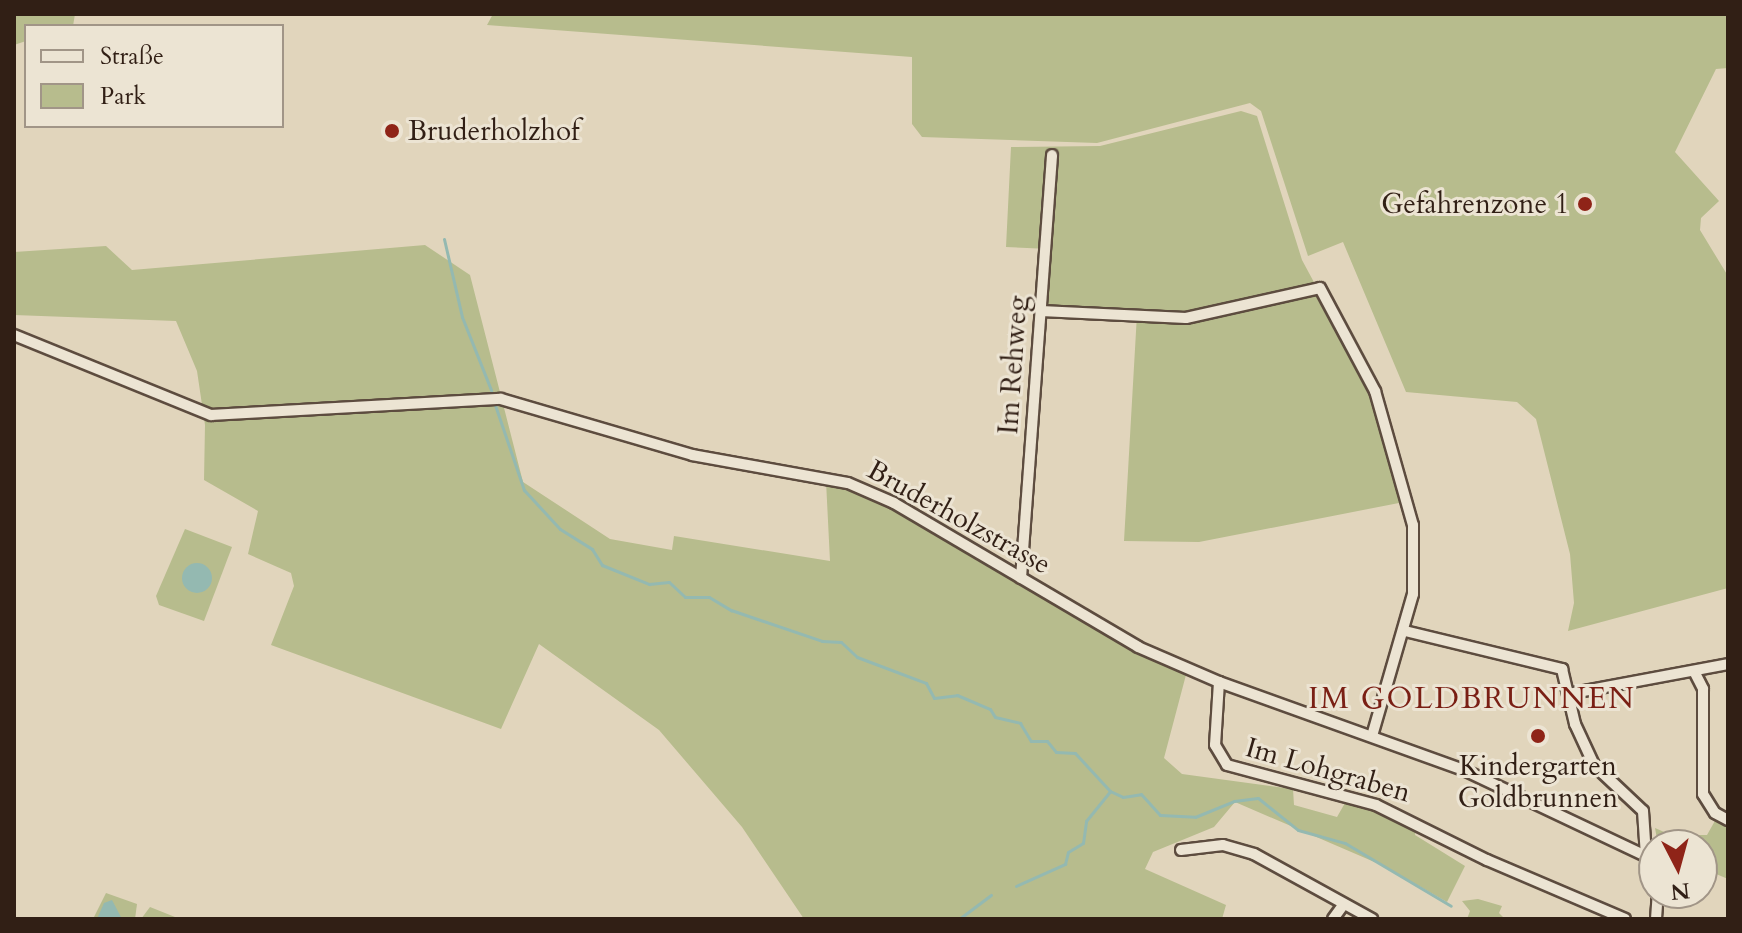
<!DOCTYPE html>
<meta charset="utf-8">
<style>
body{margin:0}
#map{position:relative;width:1742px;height:933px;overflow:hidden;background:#e1d5bc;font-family:Cardo,serif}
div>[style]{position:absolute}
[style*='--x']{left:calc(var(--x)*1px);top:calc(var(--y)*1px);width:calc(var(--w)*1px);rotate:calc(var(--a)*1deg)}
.green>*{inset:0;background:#b7bc8d}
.water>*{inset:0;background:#94b9b1}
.round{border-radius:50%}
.stream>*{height:3px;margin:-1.5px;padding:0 1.5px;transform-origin:1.5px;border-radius:1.5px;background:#94b9b1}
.roads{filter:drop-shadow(2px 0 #5d4c3f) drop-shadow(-2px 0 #5d4c3f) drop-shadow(0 2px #5d4c3f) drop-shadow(0 -2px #5d4c3f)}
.minor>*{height:10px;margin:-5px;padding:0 5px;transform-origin:5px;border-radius:5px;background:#ece4d3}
.dots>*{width:22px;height:22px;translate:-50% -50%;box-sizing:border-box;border:4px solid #ece4d3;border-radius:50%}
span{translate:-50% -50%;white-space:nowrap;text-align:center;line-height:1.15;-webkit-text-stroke:6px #ece4d3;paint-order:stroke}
.poi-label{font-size:28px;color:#311f15}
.left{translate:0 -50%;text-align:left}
.right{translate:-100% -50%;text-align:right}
.street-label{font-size:28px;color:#311f15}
.neighbourhood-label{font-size:30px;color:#7a1f14;letter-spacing:2px}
.frame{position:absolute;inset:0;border:16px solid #311f15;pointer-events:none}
.legend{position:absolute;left:24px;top:24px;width:260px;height:104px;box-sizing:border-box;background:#ece4d3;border:2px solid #a19587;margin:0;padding:10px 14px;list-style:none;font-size:24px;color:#311f15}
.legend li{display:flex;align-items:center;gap:16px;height:40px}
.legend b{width:40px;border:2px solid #a19587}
.north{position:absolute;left:1638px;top:829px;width:80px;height:80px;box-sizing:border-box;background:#ece4d3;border:2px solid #a19587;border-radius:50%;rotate:174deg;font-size:22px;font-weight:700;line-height:32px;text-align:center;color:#311f15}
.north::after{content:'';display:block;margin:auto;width:28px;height:36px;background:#8f2418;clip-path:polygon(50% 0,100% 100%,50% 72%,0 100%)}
</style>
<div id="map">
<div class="green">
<i style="clip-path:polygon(14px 14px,75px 14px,73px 26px,26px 26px,26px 41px,14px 45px)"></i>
<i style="clip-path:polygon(493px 14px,1728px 14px,1728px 68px,1716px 69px,1675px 152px,1719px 201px,1701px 218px,1700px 230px,1728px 276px,1728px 588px,1568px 631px,1574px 603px,1570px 554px,1536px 419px,1517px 402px,1406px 392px,1343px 242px,1308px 256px,1261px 111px,1250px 103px,1097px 143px,922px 137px,912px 124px,912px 57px,487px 25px)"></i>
<i style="clip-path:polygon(1241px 111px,1257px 116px,1302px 260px,1372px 390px,1404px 502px,1199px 542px,1124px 541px,1137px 314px,1045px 309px,1049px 249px,1006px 247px,1011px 147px,1100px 146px)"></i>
<i style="clip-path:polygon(425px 245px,470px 275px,523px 482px,610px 539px,672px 550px,674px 536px,830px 561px,826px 481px,879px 498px,1097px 630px,1187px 671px,1164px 758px,1182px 774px,1293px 789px,1294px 805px,1337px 817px,1349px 796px,1417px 821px,1415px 835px,1465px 866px,1447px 902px,1386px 867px,1235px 802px,1214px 827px,1153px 852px,1145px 869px,1226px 905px,1222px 919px,804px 919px,742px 827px,659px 730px,539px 644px,501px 729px,271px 645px,294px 586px,291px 573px,248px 554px,258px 511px,204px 480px,205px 425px,197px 371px,176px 321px,14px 315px,14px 252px,106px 246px,132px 270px)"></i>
<i style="clip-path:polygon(185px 529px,232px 547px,204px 621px,159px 605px,156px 596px)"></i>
<i style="clip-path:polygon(1716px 819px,1728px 825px,1728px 879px,1702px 868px,1702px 845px,1658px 845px,1655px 828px,1671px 835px,1707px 835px)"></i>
<i style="clip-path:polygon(106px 893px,137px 904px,135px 919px,93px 919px)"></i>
<i style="clip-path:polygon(1478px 899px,1502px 906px,1499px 913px,1505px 919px,1467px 919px,1470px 911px,1462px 901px)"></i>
<i style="clip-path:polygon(150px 907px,180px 919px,141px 919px)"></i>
</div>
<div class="water">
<i class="round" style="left:182px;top:563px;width:30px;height:30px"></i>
<i style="clip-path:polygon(112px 900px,122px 919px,97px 919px,104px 903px)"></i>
</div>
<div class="stream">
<i style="--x:444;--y:239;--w:80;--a:77"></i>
<i style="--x:462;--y:317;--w:79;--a:68.3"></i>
<i style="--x:495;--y:405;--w:90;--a:71.2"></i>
<i style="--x:524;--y:490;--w:53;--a:47.3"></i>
<i style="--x:560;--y:529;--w:38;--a:32"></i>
<i style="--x:592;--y:549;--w:19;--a:58"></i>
<i style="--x:602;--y:565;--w:51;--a:22"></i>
<i style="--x:649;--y:584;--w:20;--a:-6"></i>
<i style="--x:669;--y:582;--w:22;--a:43"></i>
<i style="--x:685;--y:597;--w:24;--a:0"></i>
<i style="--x:709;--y:597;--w:26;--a:31"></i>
<i style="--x:731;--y:610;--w:96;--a:18.8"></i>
<i style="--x:822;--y:641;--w:19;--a:3"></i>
<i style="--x:841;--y:642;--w:22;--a:43"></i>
<i style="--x:857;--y:657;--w:74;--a:20.6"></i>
<i style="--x:926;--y:683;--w:17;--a:62"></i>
<i style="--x:934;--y:698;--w:23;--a:-7"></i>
<i style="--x:957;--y:695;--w:36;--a:23"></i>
<i style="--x:990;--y:709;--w:9;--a:58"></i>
<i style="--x:995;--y:717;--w:26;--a:13"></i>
<i style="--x:1020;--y:723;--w:21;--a:59"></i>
<i style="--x:1031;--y:741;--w:16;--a:0"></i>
<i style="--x:1047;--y:741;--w:14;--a:51"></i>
<i style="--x:1056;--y:752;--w:19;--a:3"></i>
<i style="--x:1075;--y:753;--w:52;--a:47.4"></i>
<i style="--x:1110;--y:791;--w:14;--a:25"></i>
<i style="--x:1123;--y:797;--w:18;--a:-9"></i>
<i style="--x:1141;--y:794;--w:28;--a:48"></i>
<i style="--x:1160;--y:815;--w:35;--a:3"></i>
<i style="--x:1195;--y:817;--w:42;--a:-22.3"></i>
<i style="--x:1234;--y:801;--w:24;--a:-7"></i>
<i style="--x:1258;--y:798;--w:51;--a:38.7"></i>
<i style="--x:1298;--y:830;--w:49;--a:15.5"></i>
<i style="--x:1345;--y:843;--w:123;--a:30.7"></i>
<i style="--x:1016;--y:886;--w:54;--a:-24.2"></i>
<i style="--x:1065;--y:864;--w:12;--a:-76"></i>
<i style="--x:1068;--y:852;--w:17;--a:-31"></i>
<i style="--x:1083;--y:843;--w:22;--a:-82"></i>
<i style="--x:1086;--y:821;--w:38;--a:-51"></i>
<i style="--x:959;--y:919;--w:40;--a:-37"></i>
</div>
<div class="roads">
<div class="minor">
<i style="--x:1041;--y:311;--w:145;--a:2.8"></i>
<i style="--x:1186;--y:318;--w:137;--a:-12.6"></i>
<i style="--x:1320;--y:288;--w:117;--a:61.9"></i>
<i style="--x:1375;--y:391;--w:139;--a:74.2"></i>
<i style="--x:1413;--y:525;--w:69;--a:90"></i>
<i style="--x:1413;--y:594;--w:148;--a:106.1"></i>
<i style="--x:14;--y:335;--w:213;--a:22.1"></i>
<i style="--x:211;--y:415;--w:290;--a:-3.2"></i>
<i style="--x:501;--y:399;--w:199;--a:16.3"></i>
<i style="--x:692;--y:455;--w:158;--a:10.2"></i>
<i style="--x:848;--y:483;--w:50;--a:23.5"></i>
<i style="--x:894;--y:503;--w:283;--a:30.5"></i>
<i style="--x:1138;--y:647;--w:88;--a:23.4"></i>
<i style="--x:1219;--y:682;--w:260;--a:19.8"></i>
<i style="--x:1464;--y:770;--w:201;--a:25.3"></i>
<i style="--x:1646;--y:856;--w:12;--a:48"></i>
<i style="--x:1021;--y:578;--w:424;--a:-85.8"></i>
<i style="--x:1405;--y:631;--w:162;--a:13.6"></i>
<i style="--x:1562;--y:669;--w:57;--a:76.7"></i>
<i style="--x:1575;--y:724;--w:45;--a:65.1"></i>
<i style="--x:1594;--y:765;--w:67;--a:43.2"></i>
<i style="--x:1643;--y:811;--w:45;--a:86.2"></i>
<i style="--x:1695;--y:673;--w:18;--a:63"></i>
<i style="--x:1703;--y:689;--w:105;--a:90"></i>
<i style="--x:1703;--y:794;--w:22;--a:58"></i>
<i style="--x:1715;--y:813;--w:15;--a:28"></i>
<i style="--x:1219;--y:682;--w:63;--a:93.6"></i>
<i style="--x:1215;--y:745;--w:23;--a:59"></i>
<i style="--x:1227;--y:765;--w:154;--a:15"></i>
<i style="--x:1376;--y:805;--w:124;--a:26.4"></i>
<i style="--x:1487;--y:860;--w:150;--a:23.1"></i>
<i style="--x:1568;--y:694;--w:163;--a:-10.6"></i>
<i style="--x:1181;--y:850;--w:42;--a:-6.8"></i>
<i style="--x:1223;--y:845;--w:32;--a:16"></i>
<i style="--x:1254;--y:854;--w:135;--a:28.8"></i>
<i style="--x:1333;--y:919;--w:17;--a:-54"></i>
<i style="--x:1656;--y:919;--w:26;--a:-86"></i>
</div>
</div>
<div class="dots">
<i style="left:392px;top:131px;background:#8f2418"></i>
<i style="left:1585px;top:204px;background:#8f2418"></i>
<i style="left:1538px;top:736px;background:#8f2418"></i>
</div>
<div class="poi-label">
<span class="left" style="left:408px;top:131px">Bruderholzhof</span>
<span class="right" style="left:1569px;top:204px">Gefahrenzone 1</span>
<span style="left:1538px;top:782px">Kindergarten<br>Goldbrunnen</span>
</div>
<div class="street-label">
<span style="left:1013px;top:365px;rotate:-86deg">Im Rehweg</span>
<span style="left:959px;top:517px;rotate:29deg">Bruderholzstrasse</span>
<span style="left:1328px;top:770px;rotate:16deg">Im Lohgraben</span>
</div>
<div class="neighbourhood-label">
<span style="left:1472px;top:699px">IM GOLDBRUNNEN</span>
</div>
<div class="frame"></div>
<ul class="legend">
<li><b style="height:10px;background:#ece4d3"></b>Straße</li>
<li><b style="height:22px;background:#b7bc8d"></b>Park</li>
</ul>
<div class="north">N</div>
</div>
